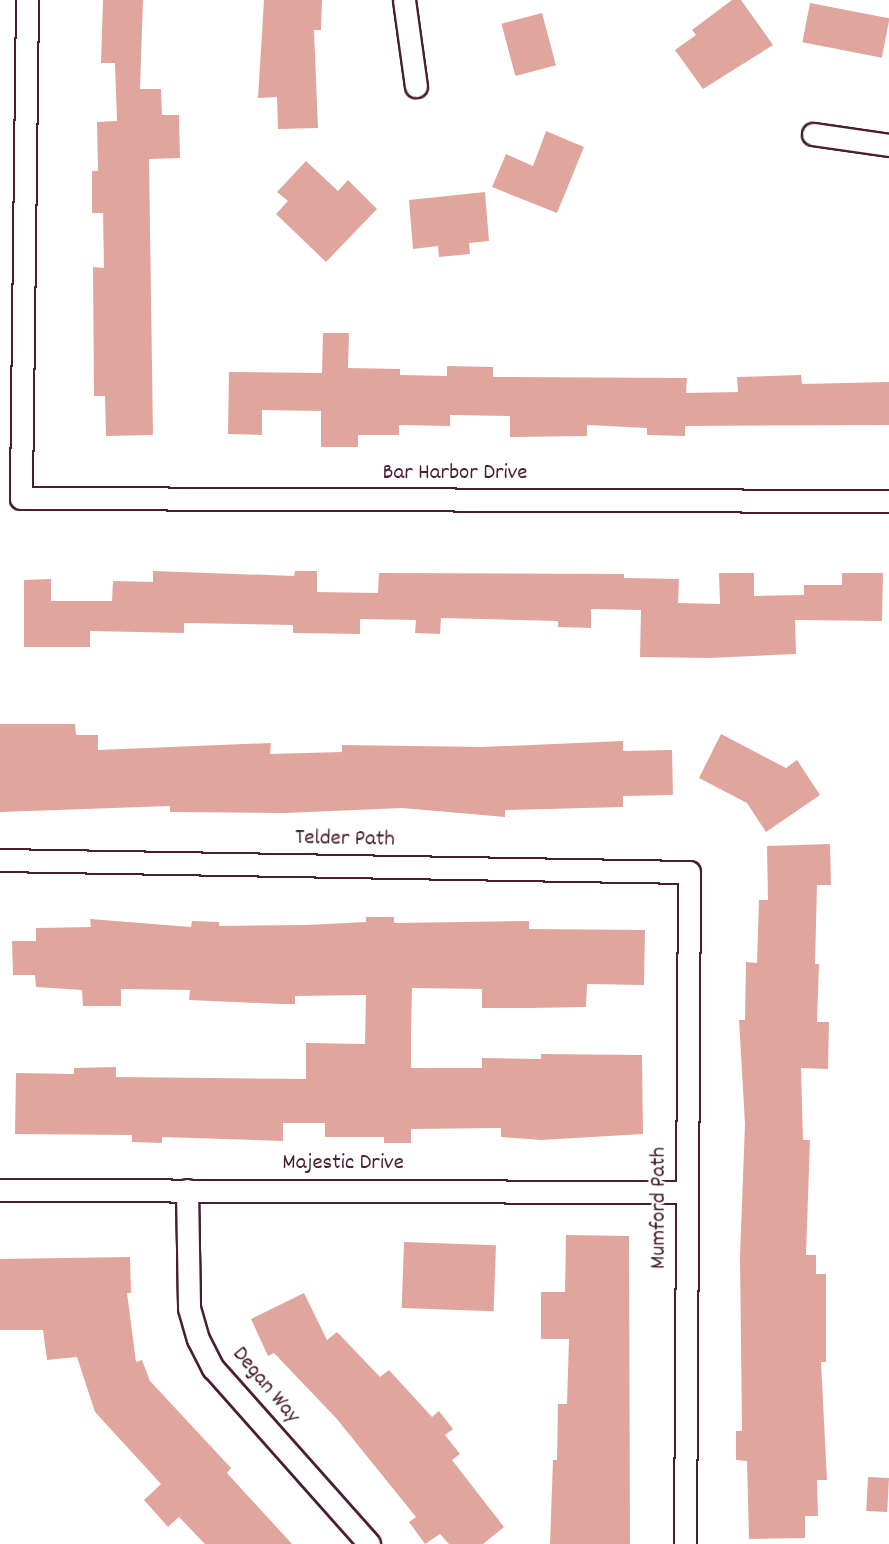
<!DOCTYPE html>
<style>
body{margin:0}
#map{position:relative;width:889px;height:1544px;overflow:hidden;background:#fff;font-family:Dekko,sans-serif}
div>[style]{position:absolute}
[style*='--x']{left:calc(var(--x)*1px);top:calc(var(--y)*1px);width:calc(var(--w)*1px);rotate:calc(var(--a)*1deg)}
.building>*{inset:0;background:#e0a69e;transform-origin:0 0}
.roads{filter:drop-shadow(2px 0 #4a1f2b) drop-shadow(-2px 0 #4a1f2b) drop-shadow(0 2px #4a1f2b) drop-shadow(0 -2px #4a1f2b)}
.minor>*{height:21px;margin:-10.5px;padding:0 10.5px;transform-origin:10.5px;border-radius:10.5px;background:#fff}
span{translate:-50% -50%;white-space:nowrap;text-align:center;line-height:1.15;-webkit-text-stroke:5px #fff;paint-order:stroke}
.street-label{font-size:23px;color:#4a1f2b}
</style>
<div id="map">
<div class="building">
<i style="clip-path:polygon(103px 0,143px 0,140px 89px,161px 89px,162px 115px,179px 115px,180px 158px,149px 159px,153px 435px,106px 436px,105px 396px,94px 396px,93px 267px,104px 268px,103px 213px,92px 213px,92px 171px,98px 171px,97px 122px,117px 121px,115px 63px,101px 63px)"></i>
<i style="clip-path:polygon(264px 0,322px 0,321px 30px,314px 30px,318px 128px,278px 129px,277px 97px,258px 98px)"></i>
<i style="clip-path:polygon(732px 0,741px 0,773px 45px,703px 89px,675px 50px,696px 35px,692px 30px)"></i>
<i style="left:810px;top:3px;width:81px;height:40px;rotate:11deg"></i>
<i style="left:542px;top:13px;width:54px;height:42px;rotate:75deg"></i>
<i style="clip-path:polygon(546px 131px,584px 147px,557px 213px,492px 187px,506px 154px,533px 166px)"></i>
<i style="clip-path:polygon(306px 161px,338px 191px,348px 180px,377px 209px,326px 262px,276px 214px,288px 201px,277px 192px)"></i>
<i style="clip-path:polygon(485px 192px,489px 241px,469px 243px,470px 254px,439px 257px,438px 246px,413px 249px,409px 200px)"></i>
<i style="clip-path:polygon(323px 333px,349px 333px,348px 368px,400px 369px,400px 375px,447px 376px,447px 366px,493px 367px,493px 377px,687px 378px,686px 393px,738px 392px,737px 377px,801px 375px,802px 384px,889px 382px,889px 425px,685px 426px,685px 436px,647px 435px,647px 428px,587px 425px,587px 436px,510px 437px,510px 416px,450px 415px,450px 426px,399px 425px,399px 435px,358px 435px,358px 447px,321px 447px,321px 411px,262px 410px,262px 435px,228px 434px,229px 372px,322px 373px)"></i>
<i style="clip-path:polygon(153px 571px,294px 576px,295px 571px,317px 571px,317px 592px,378px 593px,379px 573px,624px 574px,624px 578px,679px 579px,678px 603px,720px 604px,719px 573px,754px 573px,754px 596px,804px 595px,804px 585px,842px 585px,842px 573px,883px 573px,882px 621px,795px 620px,796px 654px,709px 658px,640px 657px,641px 610px,591px 609px,591px 628px,558px 627px,558px 621px,441px 618px,440px 634px,415px 633px,416px 620px,360px 619px,360px 634px,293px 633px,293px 625px,184px 623px,184px 633px,90px 631px,90px 647px,24px 647px,24px 580px,51px 579px,51px 601px,112px 601px,113px 581px,153px 582px)"></i>
<i style="clip-path:polygon(0 724px,75px 724px,76px 735px,98px 735px,98px 750px,271px 743px,270px 754px,342px 752px,342px 745px,482px 747px,623px 741px,623px 751px,672px 750px,673px 795px,623px 796px,623px 807px,505px 810px,505px 817px,402px 808px,286px 813px,170px 812px,170px 806px,0 812px)"></i>
<i style="clip-path:polygon(721px 734px,786px 768px,797px 760px,820px 795px,766px 832px,747px 803px,699px 778px)"></i>
<i style="clip-path:polygon(830px 844px,831px 885px,817px 885px,815px 964px,819px 964px,817px 1022px,829px 1022px,828px 1069px,801px 1068px,803px 1140px,810px 1140px,806px 1255px,816px 1255px,816px 1274px,826px 1274px,826px 1362px,821px 1362px,827px 1480px,817px 1480px,818px 1516px,805px 1516px,805px 1538px,749px 1539px,747px 1461px,736px 1460px,736px 1431px,742px 1431px,740px 1256px,745px 1124px,739px 1020px,745px 1020px,746px 962px,757px 963px,759px 900px,768px 900px,767px 846px)"></i>
<i style="clip-path:polygon(366px 917px,394px 917px,394px 923px,529px 921px,529px 929px,645px 930px,644px 985px,587px 984px,586px 1007px,529px 1008px,482px 1008px,482px 989px,412px 988px,411px 1034px,411px 1068px,482px 1068px,482px 1058px,541px 1059px,541px 1054px,642px 1055px,643px 1134px,541px 1140px,501px 1137px,501px 1128px,411px 1129px,411px 1143px,384px 1143px,384px 1137px,325px 1137px,325px 1123px,283px 1123px,283px 1141px,162px 1137px,162px 1143px,132px 1142px,132px 1135px,15px 1134px,16px 1073px,74px 1074px,74px 1068px,116px 1067px,116px 1077px,306px 1079px,306px 1043px,365px 1044px,366px 995px,295px 996px,295px 1004px,281px 1004px,189px 1000px,190px 990px,121px 989px,121px 1006px,83px 1006px,82px 990px,36px 987px,35px 975px,13px 975px,12px 941px,36px 941px,36px 928px,91px 927px,90px 919px,191px 927px,192px 921px,219px 922px,219px 926px,307px 925px,366px 922px)"></i>
<i style="clip-path:polygon(566px 1235px,629px 1236px,630px 1544px,550px 1544px,553px 1460px,557px 1460px,558px 1404px,567px 1404px,569px 1339px,541px 1339px,541px 1292px,565px 1292px)"></i>
<i style="left:404px;top:1242px;width:92px;height:66px;rotate:2deg"></i>
<i style="clip-path:polygon(130px 1257px,131px 1293px,127px 1293px,136px 1362px,142px 1360px,150px 1381px,231px 1468px,227px 1473px,292px 1544px,205px 1544px,179px 1517px,168px 1527px,144px 1500px,161px 1484px,95px 1412px,77px 1357px,47px 1360px,43px 1330px,0 1330px,0 1259px)"></i>
<i style="clip-path:polygon(304px 1293px,327px 1340px,337px 1332px,380px 1377px,389px 1370px,432px 1417px,439px 1411px,453px 1429px,445px 1435px,460px 1454px,452px 1460px,504px 1527px,483px 1544px,449px 1544px,440px 1534px,425px 1544px,409px 1522px,416px 1517px,336px 1418px,274px 1353px,268px 1356px,251px 1319px)"></i>
<i style="left:868px;top:1477px;width:21px;height:34px;rotate:3deg"></i>
</div>
<div class="roads">
<div class="minor">
<i style="--x:27;--y:0;--w:498;--a:90.7"></i>
<i style="--x:21;--y:498;--w:868;--a:0.2"></i>
<i style="--x:404;--y:0;--w:87;--a:82.1"></i>
<i style="--x:813;--y:134;--w:77;--a:8.2"></i>
<i style="--x:0;--y:860;--w:689;--a:1"></i>
<i style="--x:689;--y:872;--w:672;--a:90.34"></i>
<i style="--x:0;--y:1190;--w:687;--a:0.17"></i>
<i style="--x:187;--y:1190;--w:118;--a:89"></i>
<i style="--x:189;--y:1308;--w:32;--a:74"></i>
<i style="--x:198;--y:1339;--w:33;--a:63"></i>
<i style="--x:213;--y:1368;--w:235;--a:48.4"></i>
</div>
</div>
<div class="street-label">
<span style="left:455px;top:474px">Bar Harbor Drive</span>
<span style="left:345px;top:840px;rotate:1deg">Telder Path</span>
<span style="left:343px;top:1164px">Majestic Drive</span>
<span style="left:660px;top:1208px;rotate:-90deg">Mumford Path</span>
<span style="left:265px;top:1386px;rotate:50deg">Degan Way</span>
</div>
</div>
